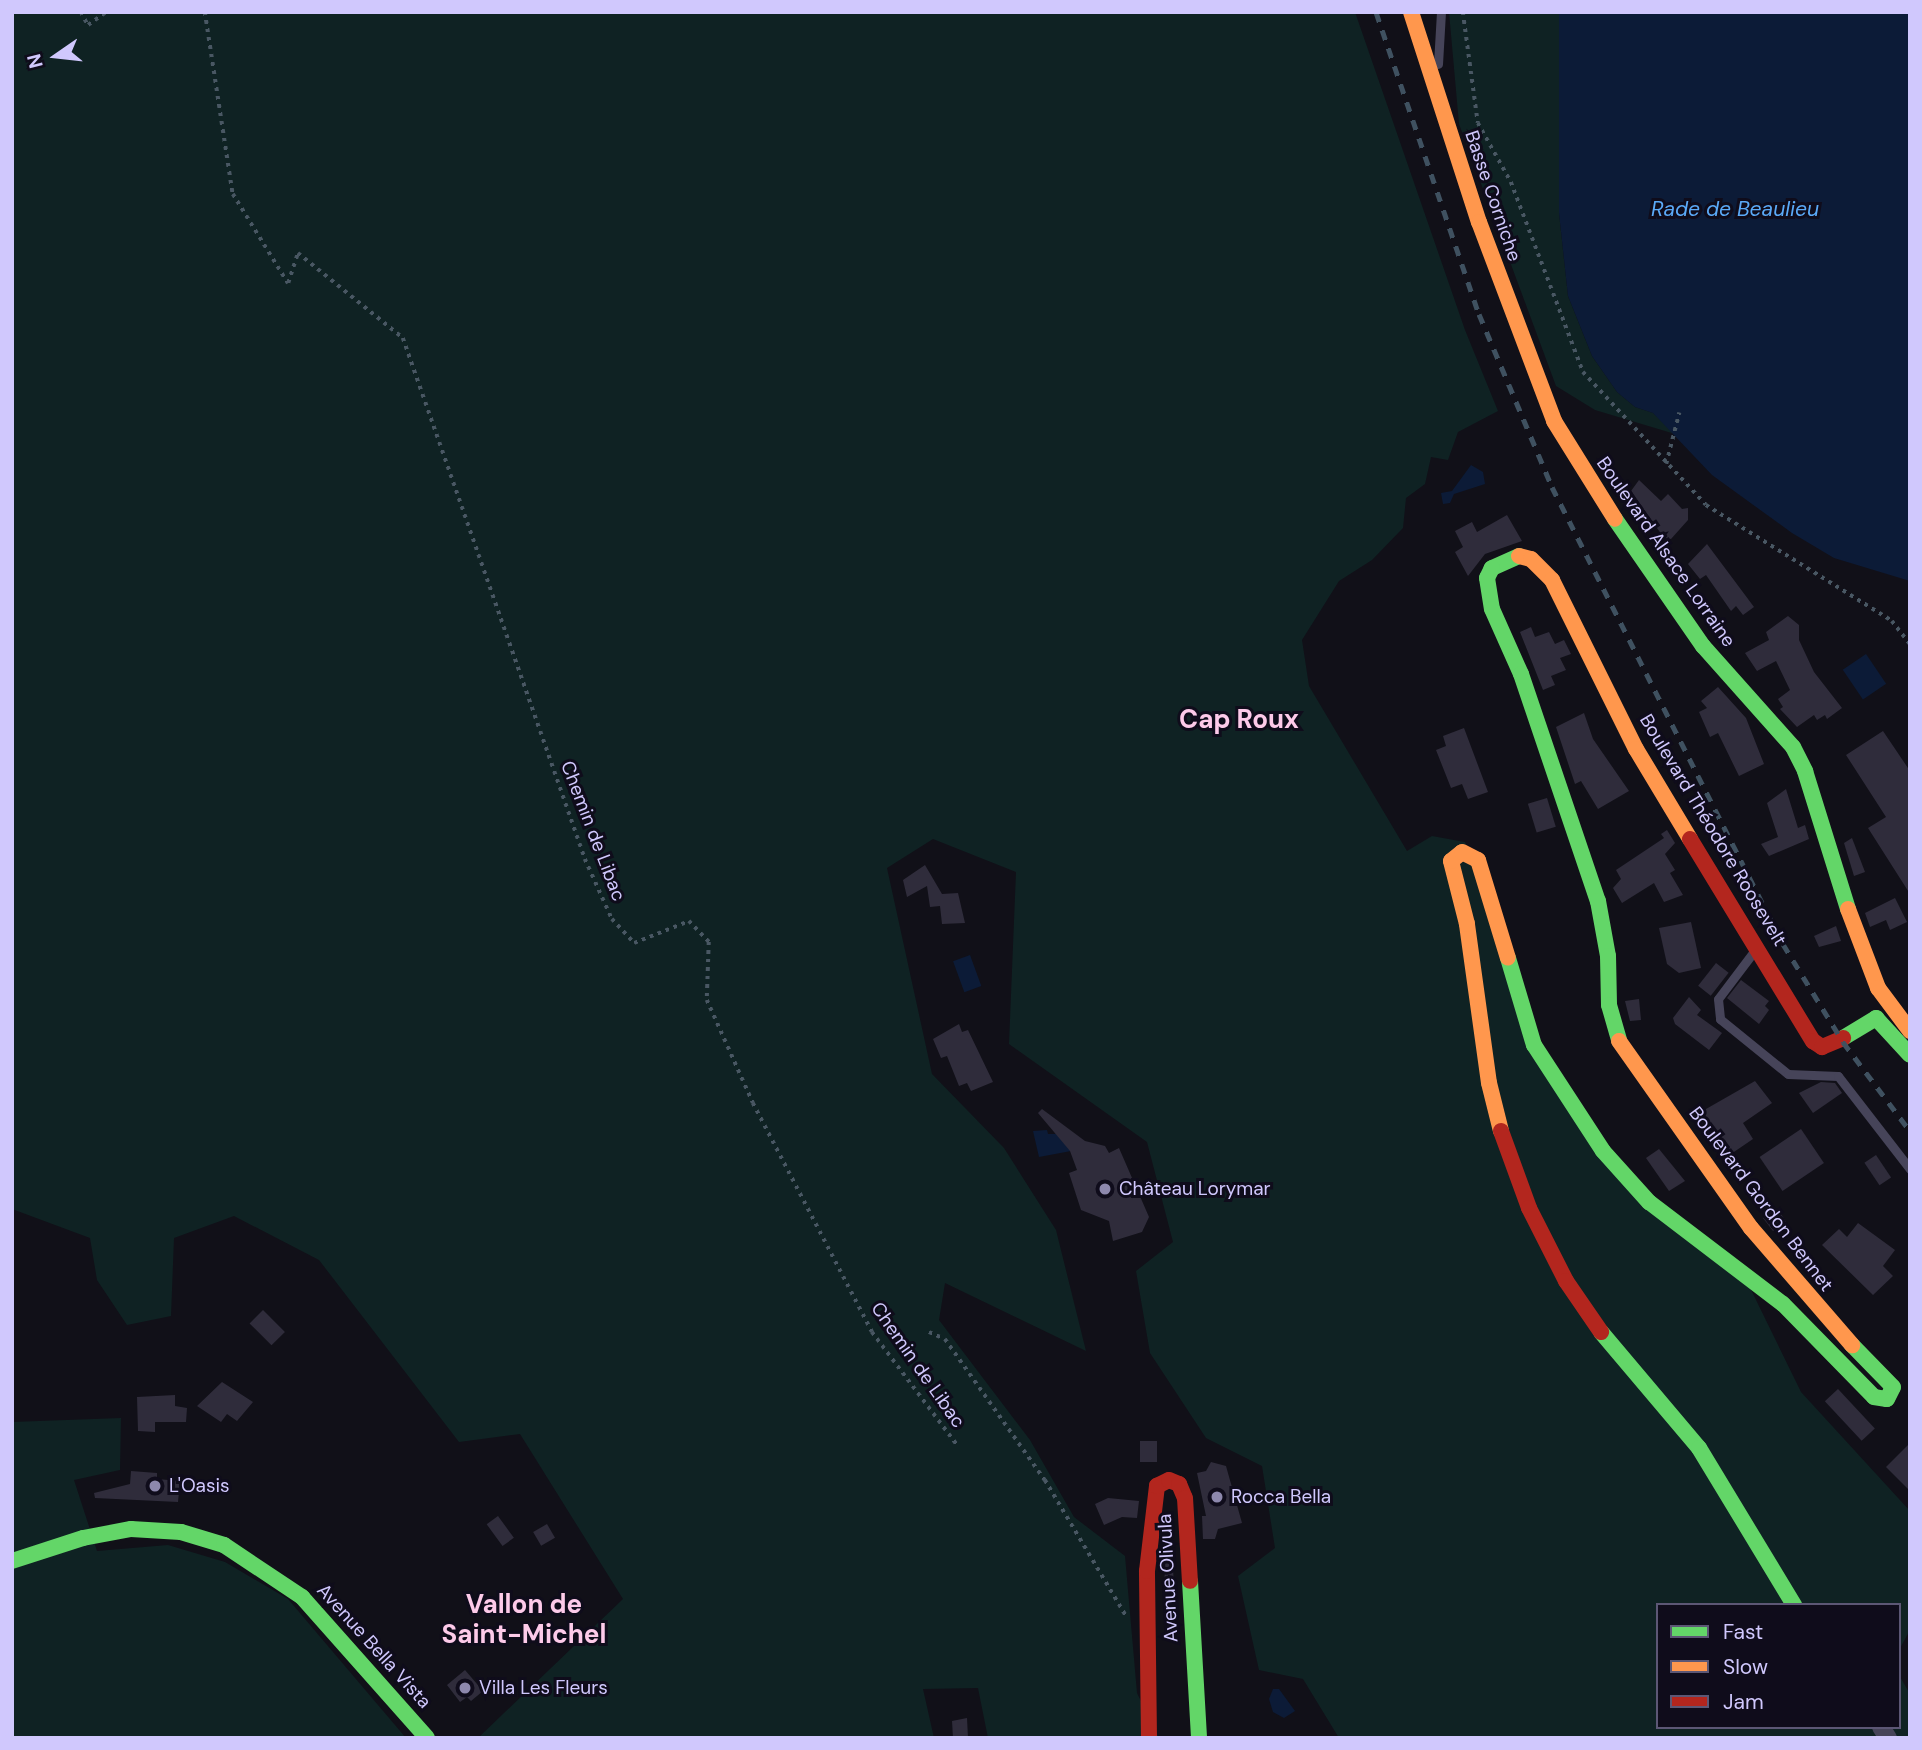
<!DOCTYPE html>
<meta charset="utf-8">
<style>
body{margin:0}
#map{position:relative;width:1922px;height:1750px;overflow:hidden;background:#111018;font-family:"DM Sans",sans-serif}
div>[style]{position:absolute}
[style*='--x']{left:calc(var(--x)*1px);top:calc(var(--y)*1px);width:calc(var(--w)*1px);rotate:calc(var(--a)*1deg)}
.green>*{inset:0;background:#0f2223}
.water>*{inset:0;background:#0c1b37;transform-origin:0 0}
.building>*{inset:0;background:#2f2c3b;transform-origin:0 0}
.path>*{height:3.5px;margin-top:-1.75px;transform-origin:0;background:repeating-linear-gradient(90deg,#495763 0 3.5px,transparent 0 8.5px)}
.lane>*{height:9px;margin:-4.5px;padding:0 4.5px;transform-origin:4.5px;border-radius:4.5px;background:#464459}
.street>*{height:18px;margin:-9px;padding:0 9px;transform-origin:9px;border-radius:9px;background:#464459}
.fast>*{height:16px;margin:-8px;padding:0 8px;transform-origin:8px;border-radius:8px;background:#63d668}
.slow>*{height:16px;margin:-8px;padding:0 8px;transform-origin:8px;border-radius:8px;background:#ff974d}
.jam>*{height:16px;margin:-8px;padding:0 8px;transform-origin:8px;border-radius:8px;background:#b3261e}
.rail>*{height:5px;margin-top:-2.5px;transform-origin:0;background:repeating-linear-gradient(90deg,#3f5160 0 10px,transparent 0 19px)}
.dots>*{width:19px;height:19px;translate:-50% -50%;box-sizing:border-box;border:4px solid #0f0c1b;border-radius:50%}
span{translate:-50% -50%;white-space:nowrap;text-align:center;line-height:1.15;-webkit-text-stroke:6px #0f0c1b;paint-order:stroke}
.street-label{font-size:19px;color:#d0c8fd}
.poi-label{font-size:19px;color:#d0c8fd}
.left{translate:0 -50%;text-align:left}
.water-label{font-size:21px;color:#5baaf8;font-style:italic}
.district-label{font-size:26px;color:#fdcae9;font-weight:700}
.frame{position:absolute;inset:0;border:14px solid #d0c8fd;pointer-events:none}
.legend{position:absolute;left:1656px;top:1603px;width:245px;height:126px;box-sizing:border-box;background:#0f0c1b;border:2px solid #5c5775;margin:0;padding:9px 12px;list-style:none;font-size:21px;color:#d0c8fd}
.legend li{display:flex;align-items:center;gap:14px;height:35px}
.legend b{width:35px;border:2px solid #5c5775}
.north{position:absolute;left:21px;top:21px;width:70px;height:70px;-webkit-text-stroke:5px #0f0c1b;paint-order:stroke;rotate:256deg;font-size:19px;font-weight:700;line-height:28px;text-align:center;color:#d0c8fd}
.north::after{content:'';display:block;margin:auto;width:24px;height:32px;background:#d0c8fd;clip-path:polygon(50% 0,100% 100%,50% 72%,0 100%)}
</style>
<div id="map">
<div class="green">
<i style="clip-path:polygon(12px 12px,1355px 12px,1465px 330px,1498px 411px,1458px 432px,1448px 460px,1431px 457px,1425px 484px,1406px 498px,1403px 528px,1372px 560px,1339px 581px,1302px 640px,1309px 686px,1407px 851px,1432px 836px,1465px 842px,1542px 1048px,1608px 1147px,1663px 1206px,1735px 1257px,1801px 1392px,1910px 1511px,1910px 1630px,1899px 1650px,1899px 1605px,1658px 1605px,1658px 1727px,1899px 1727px,1899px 1675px,1910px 1694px,1910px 1738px,1339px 1738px,1303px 1679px,1259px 1670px,1238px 1576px,1275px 1548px,1262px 1466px,1206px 1438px,1150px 1353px,1136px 1271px,1173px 1242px,1147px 1142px,1009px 1044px,1016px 872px,933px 839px,887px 868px,932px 1074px,1004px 1148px,1056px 1230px,1086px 1351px,945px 1283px,939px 1320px,1030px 1440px,1074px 1517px,1125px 1556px,1137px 1693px,1159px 1738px,988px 1738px,978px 1688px,923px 1689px,934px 1738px,478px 1738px,623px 1599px,520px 1434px,459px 1442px,319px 1260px,234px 1216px,174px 1238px,171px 1316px,127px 1325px,97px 1280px,90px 1238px,12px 1209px)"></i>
<i style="clip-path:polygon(1449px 12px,1559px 12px,1559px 213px,1568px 296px,1592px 356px,1617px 392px,1635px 407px,1653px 413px,1675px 434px,1595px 410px,1556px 386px,1459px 124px)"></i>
<i style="clip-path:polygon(121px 1418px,120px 1470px,74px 1480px,97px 1551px,168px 1545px,225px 1562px,288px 1599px,406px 1738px,12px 1738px,12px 1422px)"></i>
</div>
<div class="water">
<i style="clip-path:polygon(1559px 12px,1910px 12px,1910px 581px,1834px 558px,1792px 533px,1712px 475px,1653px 413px,1635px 407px,1617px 392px,1592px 356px,1568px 296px,1559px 213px)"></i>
<i style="clip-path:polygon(1471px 465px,1483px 472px,1485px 484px,1454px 494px,1450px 503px,1443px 504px,1441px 493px,1452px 491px)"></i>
<i style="left:1866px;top:654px;width:36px;height:28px;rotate:56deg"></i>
<i style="left:970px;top:955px;width:33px;height:18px;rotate:70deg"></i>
<i style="clip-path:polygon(1047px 1130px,1048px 1134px,1056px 1134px,1071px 1151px,1039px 1157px,1033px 1131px)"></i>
<i style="clip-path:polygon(1273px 1689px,1279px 1689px,1295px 1711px,1284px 1718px,1273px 1712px,1269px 1699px)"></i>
</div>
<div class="building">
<i style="clip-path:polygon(1639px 480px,1661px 501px,1668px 494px,1682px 509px,1688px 508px,1688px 520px,1671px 539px,1664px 538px,1631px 491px)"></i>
<i style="clip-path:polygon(1507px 515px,1522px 541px,1485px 554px,1468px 576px,1455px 552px,1463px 547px,1455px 531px,1472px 522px,1477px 532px)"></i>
<i style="clip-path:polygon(1707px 544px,1754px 607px,1743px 615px,1736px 606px,1731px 611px,1706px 575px,1700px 579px,1688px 564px)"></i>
<i style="clip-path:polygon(1788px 616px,1799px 625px,1799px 640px,1814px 672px,1842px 708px,1827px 719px,1825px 715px,1817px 720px,1814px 715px,1797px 727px,1780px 709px,1783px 707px,1778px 699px,1790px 690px,1776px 661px,1757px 671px,1745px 653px,1769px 640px,1766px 632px)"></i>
<i style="clip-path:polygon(1531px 627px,1535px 637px,1549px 632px,1555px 644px,1564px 640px,1571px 654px,1560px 658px,1566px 670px,1551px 676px,1555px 685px,1543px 690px,1520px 632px)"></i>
<i style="clip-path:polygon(1718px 687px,1746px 718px,1764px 764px,1739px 776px,1718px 733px,1710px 737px,1699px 712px,1707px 708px,1701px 701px)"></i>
<i style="clip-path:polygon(1584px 713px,1593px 739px,1629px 791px,1598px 809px,1581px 781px,1575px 784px,1556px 727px)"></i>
<i style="clip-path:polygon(1464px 728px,1488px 792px,1468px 799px,1462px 784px,1451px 788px,1436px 750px,1446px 746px,1443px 736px)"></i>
<i style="clip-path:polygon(1883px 731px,1910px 771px,1910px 894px,1868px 828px,1886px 817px,1846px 755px)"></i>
<i style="clip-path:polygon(1786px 789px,1798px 828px,1805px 825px,1809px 839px,1769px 856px,1761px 844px,1778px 837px,1767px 803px)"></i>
<i style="left:1547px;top:798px;width:30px;height:20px;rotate:73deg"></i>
<i style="clip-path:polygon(1667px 830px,1675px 843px,1665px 854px,1675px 870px,1670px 873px,1683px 895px,1664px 902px,1654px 883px,1622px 903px,1613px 888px,1621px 879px,1616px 870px,1664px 838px,1661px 834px)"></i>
<i style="clip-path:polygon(1852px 838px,1865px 872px,1854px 876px,1844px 843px)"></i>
<i style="clip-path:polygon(925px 865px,942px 894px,958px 893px,965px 923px,942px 924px,940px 906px,930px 907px,927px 886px,907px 897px,903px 880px)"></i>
<i style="clip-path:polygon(1895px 898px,1907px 922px,1890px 930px,1886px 920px,1870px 927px,1865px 913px)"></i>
<i style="clip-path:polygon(1691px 922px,1701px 968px,1679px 973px,1667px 964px,1659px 928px)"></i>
<i style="clip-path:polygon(1836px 926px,1841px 941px,1819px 947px,1814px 936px)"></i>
<i style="left:1716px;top:963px;width:16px;height:29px;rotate:38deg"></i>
<i style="clip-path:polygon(1741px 980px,1769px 1001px,1765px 1006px,1769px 1010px,1759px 1024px,1727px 998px)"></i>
<i style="clip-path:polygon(1689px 997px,1701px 1010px,1697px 1015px,1722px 1033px,1709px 1050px,1675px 1024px,1673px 1018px)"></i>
<i style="clip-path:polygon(1639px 999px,1641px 1020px,1630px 1021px,1625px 1001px)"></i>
<i style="clip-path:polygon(959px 1024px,962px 1032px,968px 1030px,993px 1082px,971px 1091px,967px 1083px,959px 1086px,947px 1056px,941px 1058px,933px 1039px)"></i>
<i style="clip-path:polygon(1755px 1081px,1772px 1103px,1743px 1123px,1753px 1139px,1728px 1156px,1708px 1129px,1703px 1133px,1692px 1117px)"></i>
<i style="clip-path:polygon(1821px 1082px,1835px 1083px,1842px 1093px,1813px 1113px,1799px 1093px)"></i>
<i style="clip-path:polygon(1042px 1109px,1085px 1141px,1105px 1146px,1109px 1153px,1119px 1148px,1149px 1217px,1142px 1232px,1113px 1241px,1109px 1221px,1081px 1210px,1069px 1173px,1077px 1170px,1070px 1151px,1038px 1113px)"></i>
<i style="left:1801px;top:1129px;width:41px;height:50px;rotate:56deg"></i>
<i style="clip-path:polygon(1659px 1149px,1685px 1181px,1669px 1191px,1646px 1158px)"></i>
<i style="left:1876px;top:1155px;width:27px;height:14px;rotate:56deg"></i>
<i style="clip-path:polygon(1778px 1209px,1786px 1222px,1773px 1231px,1763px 1218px)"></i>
<i style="clip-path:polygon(1858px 1223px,1895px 1250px,1883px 1266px,1893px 1276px,1873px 1295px,1822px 1245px,1839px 1229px,1847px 1237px)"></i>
<i style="left:263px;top:1310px;width:31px;height:19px;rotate:45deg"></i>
<i style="clip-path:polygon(222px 1382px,253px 1402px,237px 1421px,227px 1414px,221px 1422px,197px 1406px)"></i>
<i style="left:1838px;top:1389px;width:54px;height:18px;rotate:47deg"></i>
<i style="clip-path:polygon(175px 1395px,175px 1406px,187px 1408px,186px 1422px,155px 1422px,155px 1432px,138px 1431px,137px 1397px)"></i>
<i style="left:1140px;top:1441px;width:17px;height:21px"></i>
<i style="clip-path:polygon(1910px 1443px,1910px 1491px,1886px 1467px)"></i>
<i style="clip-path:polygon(1211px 1462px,1226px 1466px,1242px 1523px,1218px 1529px,1215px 1539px,1203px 1539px,1202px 1516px,1206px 1516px,1197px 1473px,1206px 1471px)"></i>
<i style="clip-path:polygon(131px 1471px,157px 1473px,157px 1479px,180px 1481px,178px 1502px,95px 1498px,94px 1493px,130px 1484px)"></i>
<i style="clip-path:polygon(1108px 1498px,1139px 1501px,1137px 1518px,1122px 1517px,1104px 1525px,1095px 1504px)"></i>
<i style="left:498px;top:1516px;width:27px;height:14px;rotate:54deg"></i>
<i style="left:547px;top:1524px;width:16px;height:16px;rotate:60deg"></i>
<i style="clip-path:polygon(1167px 1533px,1171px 1533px,1175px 1605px,1163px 1605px)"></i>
<i style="clip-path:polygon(465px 1670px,483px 1691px,471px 1701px,467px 1697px,460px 1702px,447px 1685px)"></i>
<i style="clip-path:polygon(967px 1718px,968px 1738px,953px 1738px,952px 1721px)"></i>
</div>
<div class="path">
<i style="--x:81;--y:12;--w:15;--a:62"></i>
<i style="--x:88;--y:25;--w:22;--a:-36"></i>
<i style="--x:205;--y:12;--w:184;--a:81.3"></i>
<i style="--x:233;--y:194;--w:105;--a:58.3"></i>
<i style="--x:288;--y:283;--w:32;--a:-72"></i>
<i style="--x:298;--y:253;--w:135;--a:39"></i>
<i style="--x:403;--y:338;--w:552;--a:70.74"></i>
<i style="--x:585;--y:859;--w:66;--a:65.8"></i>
<i style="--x:612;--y:919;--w:33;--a:47"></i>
<i style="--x:634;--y:943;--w:59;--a:-21.8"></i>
<i style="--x:689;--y:921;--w:29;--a:46"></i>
<i style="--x:709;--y:942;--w:58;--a:92"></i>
<i style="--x:707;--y:1000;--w:113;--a:65.9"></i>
<i style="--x:753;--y:1103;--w:258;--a:62.5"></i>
<i style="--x:872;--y:1332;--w:141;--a:53"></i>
<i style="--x:1463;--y:12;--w:112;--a:82.3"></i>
<i style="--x:1478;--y:123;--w:68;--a:60.8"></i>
<i style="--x:1511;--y:182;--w:203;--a:69.2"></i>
<i style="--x:1583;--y:372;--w:181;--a:47.2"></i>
<i style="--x:1706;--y:505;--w:219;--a:31.9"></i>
<i style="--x:1892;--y:621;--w:29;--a:52"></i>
<i style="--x:1666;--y:464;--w:53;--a:-75.7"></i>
<i style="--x:929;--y:1332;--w:17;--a:24"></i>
<i style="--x:945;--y:1339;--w:173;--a:54.7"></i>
<i style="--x:1045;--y:1480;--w:158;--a:59.2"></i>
</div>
<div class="lane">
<i style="--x:1438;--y:64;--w:52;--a:-86.7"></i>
<i style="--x:1755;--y:950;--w:61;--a:127.1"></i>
<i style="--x:1718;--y:999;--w:20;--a:84"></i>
<i style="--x:1720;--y:1019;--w:87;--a:39"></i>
<i style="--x:1788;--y:1074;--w:50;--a:2.3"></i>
<i style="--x:1838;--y:1076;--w:118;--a:52.3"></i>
</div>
<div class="street">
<i style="--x:1881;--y:1727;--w:13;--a:58"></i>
</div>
<div class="fast">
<i style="--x:1615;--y:519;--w:155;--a:55.3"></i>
<i style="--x:1703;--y:646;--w:135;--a:48.3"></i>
<i style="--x:1793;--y:747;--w:27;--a:63"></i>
<i style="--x:1805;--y:771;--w:145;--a:72.7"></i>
<i style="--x:1519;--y:556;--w:30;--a:156"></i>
<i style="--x:1492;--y:568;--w:11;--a:117"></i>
<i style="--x:1487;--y:578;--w:31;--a:81"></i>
<i style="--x:1492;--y:609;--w:71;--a:66"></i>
<i style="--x:1521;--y:674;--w:240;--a:71.3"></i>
<i style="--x:1598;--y:901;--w:56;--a:79.7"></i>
<i style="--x:1608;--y:956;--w:49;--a:88.8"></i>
<i style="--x:1609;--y:1005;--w:37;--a:74"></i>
<i style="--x:1508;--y:958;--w:91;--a:73.4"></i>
<i style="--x:1534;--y:1045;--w:126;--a:56.9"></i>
<i style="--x:1603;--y:1151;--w:69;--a:48"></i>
<i style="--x:1649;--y:1202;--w:168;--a:37.3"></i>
<i style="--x:1783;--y:1304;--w:130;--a:45.6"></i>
<i style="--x:1874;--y:1397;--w:13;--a:9"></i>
<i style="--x:1887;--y:1399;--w:13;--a:-63"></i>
<i style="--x:1893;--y:1387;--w:59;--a:-134.3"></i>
<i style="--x:1843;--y:1038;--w:39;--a:-31"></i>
<i style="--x:1876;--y:1018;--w:50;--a:47.4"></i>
<i style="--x:1601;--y:1332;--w:152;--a:49.8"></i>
<i style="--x:1699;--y:1448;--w:184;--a:58.8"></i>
<i style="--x:12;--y:1561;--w:75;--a:-17.9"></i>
<i style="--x:83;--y:1538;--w:49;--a:-10.6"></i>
<i style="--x:131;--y:1529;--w:50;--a:3.4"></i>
<i style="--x:181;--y:1532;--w:45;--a:16.8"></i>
<i style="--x:224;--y:1545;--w:94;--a:33.7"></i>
<i style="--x:302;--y:1597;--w:188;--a:48.4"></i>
<i style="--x:1190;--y:1581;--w:157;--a:86.7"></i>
</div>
<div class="slow">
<i style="--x:1411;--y:12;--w:221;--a:72.1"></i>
<i style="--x:1479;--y:222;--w:213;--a:69.3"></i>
<i style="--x:1554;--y:421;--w:115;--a:58.1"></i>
<i style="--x:1519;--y:556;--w:12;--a:14"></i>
<i style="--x:1531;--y:559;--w:30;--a:45"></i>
<i style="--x:1552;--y:580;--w:189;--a:63.6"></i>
<i style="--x:1636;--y:749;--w:105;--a:59"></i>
<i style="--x:1848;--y:909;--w:85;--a:69.2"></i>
<i style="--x:1878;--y:988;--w:54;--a:53.3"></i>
<i style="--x:1619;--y:1041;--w:229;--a:54.8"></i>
<i style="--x:1751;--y:1228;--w:155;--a:49.2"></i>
<i style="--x:1501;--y:1131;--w:49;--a:-104"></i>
<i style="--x:1489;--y:1083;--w:161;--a:-97.9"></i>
<i style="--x:1467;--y:924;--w:65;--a:-104.3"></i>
<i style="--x:1451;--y:861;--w:14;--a:-39"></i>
<i style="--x:1462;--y:852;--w:18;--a:27"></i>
<i style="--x:1478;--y:860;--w:102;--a:73"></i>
</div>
<div class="jam">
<i style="--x:1690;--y:839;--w:237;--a:58.7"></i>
<i style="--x:1813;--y:1041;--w:11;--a:34"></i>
<i style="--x:1822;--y:1047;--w:23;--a:-23"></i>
<i style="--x:1501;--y:1131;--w:82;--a:70"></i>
<i style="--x:1529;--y:1208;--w:82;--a:63.1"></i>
<i style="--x:1566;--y:1281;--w:62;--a:55.5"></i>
<i style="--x:1149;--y:1738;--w:167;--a:-90.7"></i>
<i style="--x:1147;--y:1571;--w:86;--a:-83.3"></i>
<i style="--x:1157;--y:1486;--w:13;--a:-27"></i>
<i style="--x:1169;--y:1480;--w:11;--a:22"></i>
<i style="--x:1179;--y:1484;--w:15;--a:67"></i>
<i style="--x:1185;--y:1498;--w:83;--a:86.6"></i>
</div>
<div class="rail">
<i style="--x:1376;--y:12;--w:319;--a:71.2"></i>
<i style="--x:1479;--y:314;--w:188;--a:67.1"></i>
<i style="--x:1552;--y:487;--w:512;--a:63.18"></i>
<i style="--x:1783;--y:944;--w:115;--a:58.5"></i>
<i style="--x:1843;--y:1042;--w:111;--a:53"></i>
</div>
<div class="dots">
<i style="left:1105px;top:1189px;background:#8d88ad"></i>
<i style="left:155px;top:1486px;background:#8d88ad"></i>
<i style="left:1217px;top:1497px;background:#8d88ad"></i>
<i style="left:465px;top:1688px;background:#8d88ad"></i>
</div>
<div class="street-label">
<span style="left:1493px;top:196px;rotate:71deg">Basse Corniche</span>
<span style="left:1666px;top:552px;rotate:55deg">Boulevard Alsace Lorraine</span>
<span style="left:1713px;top:830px;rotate:59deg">Boulevard Théodore Roosevelt</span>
<span style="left:593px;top:831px;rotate:69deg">Chemin de Libac</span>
<span style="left:1761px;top:1199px;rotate:53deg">Boulevard Gordon Bennet</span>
<span style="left:918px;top:1365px;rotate:55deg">Chemin de Libac</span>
<span style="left:1168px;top:1578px;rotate:-93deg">Avenue Olivula</span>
<span style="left:374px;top:1646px;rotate:48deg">Avenue Bella Vista</span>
</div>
<div class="poi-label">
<span class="left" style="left:1119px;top:1189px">Château Lorymar</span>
<span class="left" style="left:169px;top:1486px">L'Oasis</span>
<span class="left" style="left:1231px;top:1497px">Rocca Bella</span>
<span class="left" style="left:479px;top:1688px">Villa Les Fleurs</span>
</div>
<div class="water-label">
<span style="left:1735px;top:209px">Rade de Beaulieu</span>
</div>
<div class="district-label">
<span style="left:1239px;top:720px">Cap Roux</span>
<span style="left:524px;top:1620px">Vallon de<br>Saint-Michel</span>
</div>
<div class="frame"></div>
<ul class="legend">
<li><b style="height:9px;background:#63d668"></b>Fast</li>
<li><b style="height:9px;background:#ff974d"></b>Slow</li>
<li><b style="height:9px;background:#b3261e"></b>Jam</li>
</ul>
<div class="north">N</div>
</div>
